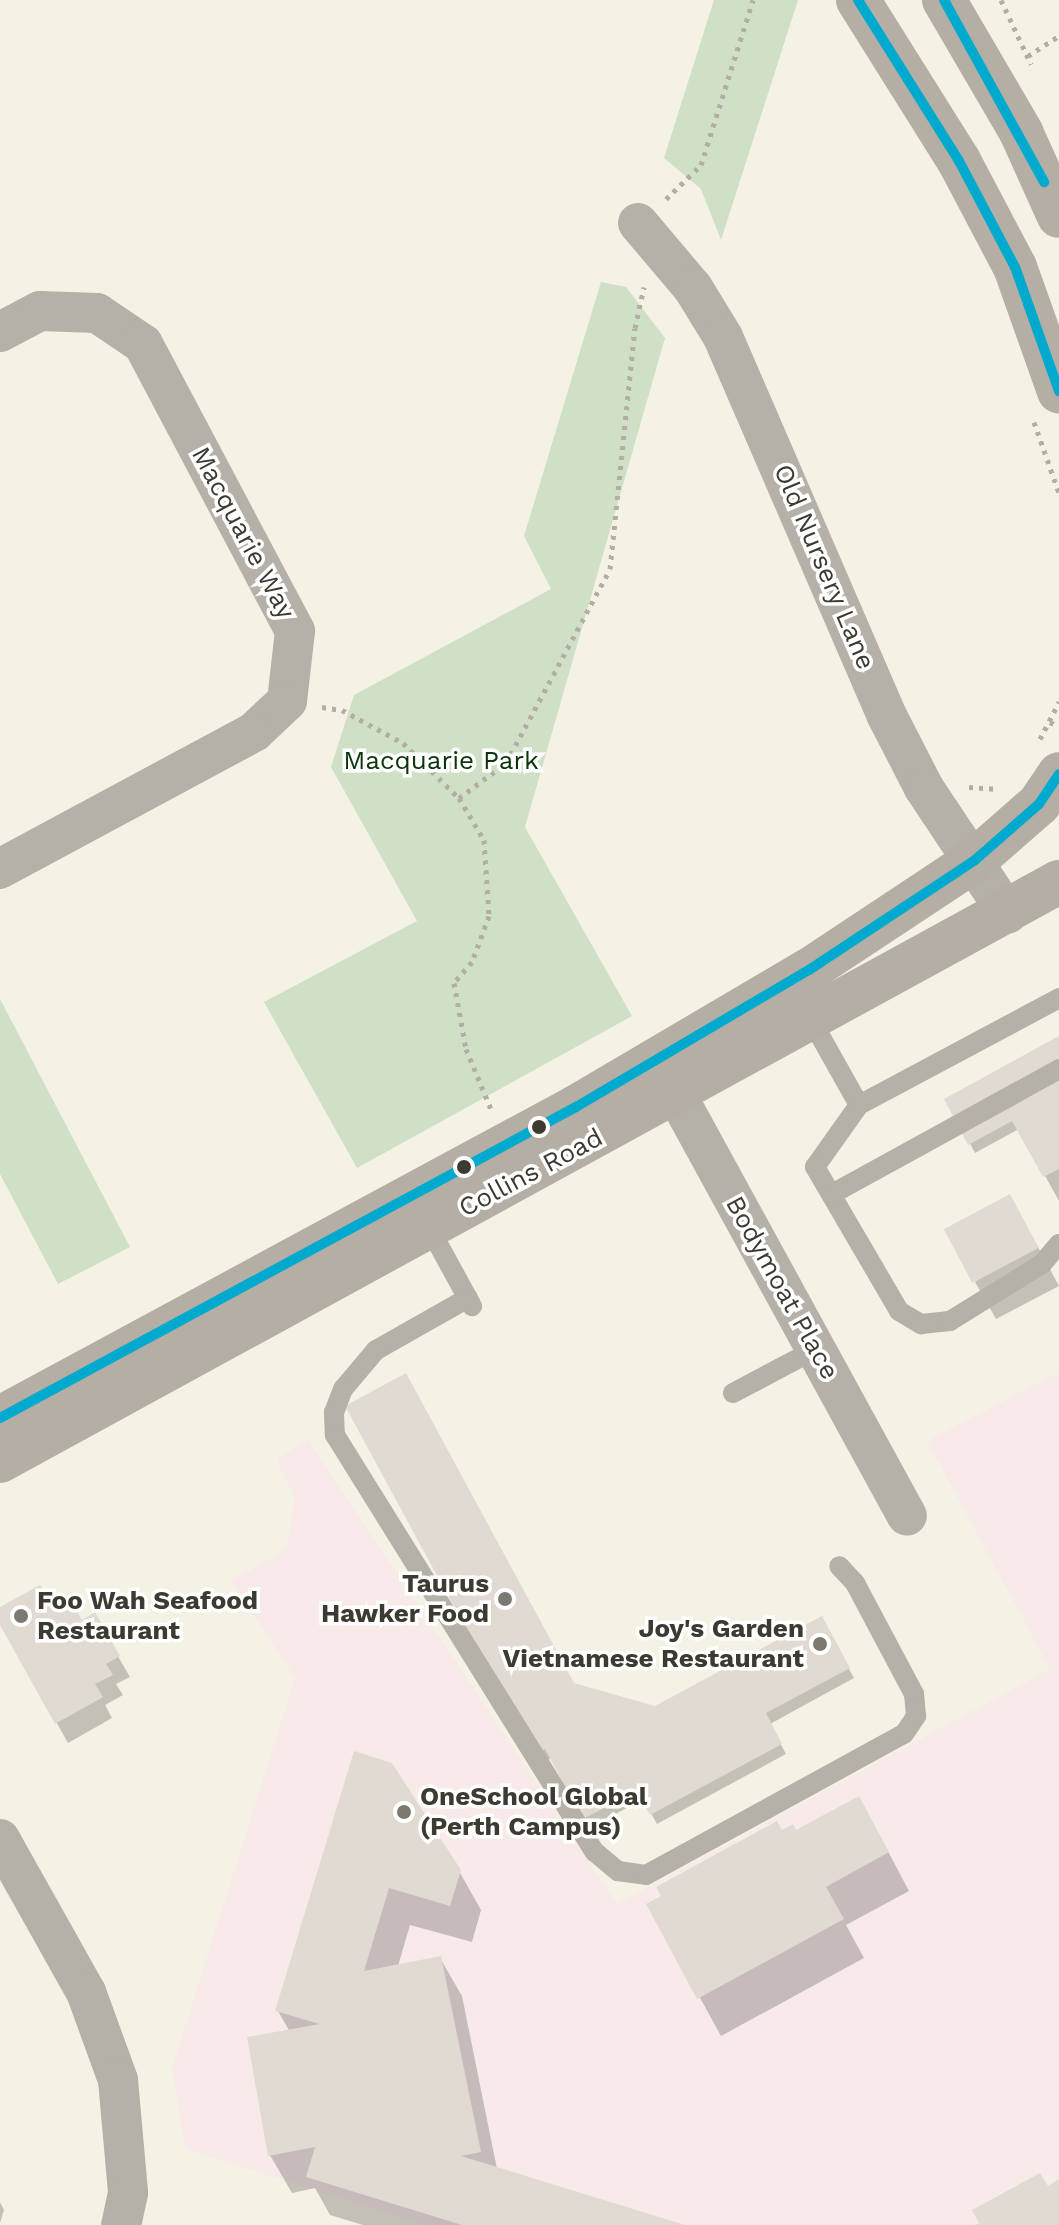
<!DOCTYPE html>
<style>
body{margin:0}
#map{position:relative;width:1059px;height:2225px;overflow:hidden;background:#f4f2e4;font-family:"Work Sans",sans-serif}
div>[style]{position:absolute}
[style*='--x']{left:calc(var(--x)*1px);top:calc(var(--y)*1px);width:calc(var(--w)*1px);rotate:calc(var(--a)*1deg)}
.education>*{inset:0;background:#f8eae9}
.green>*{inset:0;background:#cfe0c6}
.shadow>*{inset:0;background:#0003}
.building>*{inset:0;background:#e1dad3;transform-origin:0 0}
.path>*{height:5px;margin-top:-2.5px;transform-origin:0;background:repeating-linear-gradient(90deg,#b2ada5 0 4px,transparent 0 10px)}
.lane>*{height:20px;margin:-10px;padding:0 10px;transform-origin:10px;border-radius:10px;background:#b5b0a8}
.street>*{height:40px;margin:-20px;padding:0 20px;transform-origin:20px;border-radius:20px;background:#b5b0a8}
.secondary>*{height:44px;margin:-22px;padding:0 22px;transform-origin:22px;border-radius:22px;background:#b4aea5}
.bus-1>*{height:10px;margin:-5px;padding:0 5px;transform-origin:5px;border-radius:5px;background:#00a9ce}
.dots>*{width:22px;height:22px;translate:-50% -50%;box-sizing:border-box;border:4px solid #fff;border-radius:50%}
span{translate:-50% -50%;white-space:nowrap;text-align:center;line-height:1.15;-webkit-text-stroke:7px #fff;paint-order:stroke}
.street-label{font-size:26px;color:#3c3a31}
.park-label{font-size:26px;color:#0a3409}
.poi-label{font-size:26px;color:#3c3a31;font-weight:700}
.right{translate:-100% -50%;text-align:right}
.left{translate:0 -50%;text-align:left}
</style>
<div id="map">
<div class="education">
<i style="clip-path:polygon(1059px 1372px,1059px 2225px,426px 2225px,185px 2149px,172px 2068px,295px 1678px,231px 1580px,278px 1555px,288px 1540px,295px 1498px,276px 1459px,308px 1440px,617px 1904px,1050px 1669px,927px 1441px)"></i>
</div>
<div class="green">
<i style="clip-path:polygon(714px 0,798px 0,721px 240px,701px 189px,664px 158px)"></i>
<i style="clip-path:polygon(601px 282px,626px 287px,665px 338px,525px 827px,632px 1016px,357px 1168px,264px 1002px,417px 921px,331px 767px,354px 695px,551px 589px,524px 536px)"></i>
<i style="clip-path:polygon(0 999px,130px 1247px,58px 1284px,0 1174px)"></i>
</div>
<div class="shadow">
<i style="clip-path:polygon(1059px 1039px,1059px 1201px,1019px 1129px,975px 1153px,947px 1100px)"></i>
<i style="clip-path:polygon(1031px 1234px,1059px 1286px,996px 1319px,975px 1282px)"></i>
<i style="clip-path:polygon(50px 1606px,81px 1622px,94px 1615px,130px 1677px,116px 1684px,123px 1695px,105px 1705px,112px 1718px,68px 1743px,0 1621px,0 1609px)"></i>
<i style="clip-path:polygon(821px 1618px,854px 1678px,770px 1724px,786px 1754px,657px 1824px,643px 1799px,590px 1828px,552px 1758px,544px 1762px,508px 1695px,573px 1684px,655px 1708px)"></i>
<i style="clip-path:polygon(355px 1754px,459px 1871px,481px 1910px,472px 1942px,410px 1925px,398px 1966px,440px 1958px,462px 1996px,497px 2169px,680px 2225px,363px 2225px,330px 2215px,315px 2188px,292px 2193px,270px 2155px,290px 2032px,278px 2011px)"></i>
<i style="clip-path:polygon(782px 1833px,880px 1836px,909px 1891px,846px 1925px,864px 1958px,721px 2036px,649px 1905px)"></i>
<i style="clip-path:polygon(0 2202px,4px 2210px,0 2223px)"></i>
</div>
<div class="building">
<i style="clip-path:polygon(1059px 1036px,1059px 1169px,1043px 1177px,1012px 1121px,968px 1145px,944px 1099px)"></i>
<i style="left:1010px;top:1194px;width:61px;height:75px;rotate:62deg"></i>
<i style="clip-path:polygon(406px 1373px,574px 1683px,655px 1706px,822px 1616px,850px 1668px,766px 1713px,782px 1744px,650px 1815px,636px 1791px,583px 1819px,545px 1749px,537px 1753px,498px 1688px,345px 1406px)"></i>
<i style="clip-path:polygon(40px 1585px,51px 1603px,68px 1594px,82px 1620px,95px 1612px,120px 1656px,106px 1664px,113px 1675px,95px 1684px,103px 1697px,55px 1724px,0 1625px,0 1607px)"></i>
<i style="clip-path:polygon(354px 1751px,392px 1763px,461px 1870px,450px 1906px,389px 1888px,364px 1971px,441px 1956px,481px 2152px,461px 2156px,685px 2225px,462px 2225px,306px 2177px,315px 2147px,268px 2156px,247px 2037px,320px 2024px,275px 2011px)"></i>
<i style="clip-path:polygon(859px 1796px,889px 1852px,826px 1887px,844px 1919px,697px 1999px,646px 1904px,661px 1896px,656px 1887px,777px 1821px,782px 1830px,793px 1824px,796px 1830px)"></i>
<i style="clip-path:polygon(1040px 2173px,1048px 2186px,1059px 2179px,1059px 2225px,975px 2225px,979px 2223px,972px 2210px)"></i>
</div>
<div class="path">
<i style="--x:1001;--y:0;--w:71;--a:64.9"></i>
<i style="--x:1028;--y:56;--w:37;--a:-33"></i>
<i style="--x:666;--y:199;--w:49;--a:-44.2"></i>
<i style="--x:701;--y:165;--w:173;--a:-72.5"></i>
<i style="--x:1034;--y:422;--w:75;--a:70.6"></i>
<i style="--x:322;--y:707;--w:20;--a:9"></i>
<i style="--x:342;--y:710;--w:69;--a:28.4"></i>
<i style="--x:403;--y:743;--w:78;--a:44.5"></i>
<i style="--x:459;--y:798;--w:49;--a:59.2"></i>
<i style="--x:484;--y:840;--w:76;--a:86.2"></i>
<i style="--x:489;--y:916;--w:49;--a:110.3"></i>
<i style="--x:472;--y:962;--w:28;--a:131"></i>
<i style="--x:454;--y:983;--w:67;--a:79.7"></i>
<i style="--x:466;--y:1049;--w:65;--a:67.4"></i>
<i style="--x:1050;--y:722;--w:10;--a:29"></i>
<i style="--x:1040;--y:739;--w:42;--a:-62.8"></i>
<i style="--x:969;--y:787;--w:26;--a:4"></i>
<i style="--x:459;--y:798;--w:59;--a:-36.7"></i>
<i style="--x:506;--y:763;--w:220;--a:-61.8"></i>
<i style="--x:610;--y:569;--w:242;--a:-84.1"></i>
<i style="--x:635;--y:328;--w:42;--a:-77.6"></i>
</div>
<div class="lane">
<i style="--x:809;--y:1016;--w:102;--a:60.7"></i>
<i style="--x:859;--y:1105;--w:76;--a:125.4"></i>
<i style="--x:815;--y:1167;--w:167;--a:59.7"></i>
<i style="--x:899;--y:1311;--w:26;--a:31"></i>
<i style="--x:921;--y:1324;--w:29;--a:-6"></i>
<i style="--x:950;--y:1321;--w:108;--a:-31.8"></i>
<i style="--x:1042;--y:1264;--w:26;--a:-50"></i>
<i style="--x:859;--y:1105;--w:227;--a:-28.1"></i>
<i style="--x:832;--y:1194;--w:259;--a:-28.8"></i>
<i style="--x:426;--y:1222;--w:96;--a:61.3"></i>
<i style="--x:468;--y:1298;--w:106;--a:150.5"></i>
<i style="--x:376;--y:1350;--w:51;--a:130.2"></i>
<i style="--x:343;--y:1389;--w:25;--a:111"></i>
<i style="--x:334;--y:1412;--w:23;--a:88"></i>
<i style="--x:335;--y:1435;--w:491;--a:58.1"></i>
<i style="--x:595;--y:1852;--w:30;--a:40"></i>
<i style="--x:618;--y:1871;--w:28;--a:8"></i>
<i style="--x:646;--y:1875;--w:294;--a:-28.7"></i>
<i style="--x:904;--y:1734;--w:22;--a:-56"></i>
<i style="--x:916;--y:1716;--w:22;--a:-95"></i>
<i style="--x:914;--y:1694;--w:126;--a:-118"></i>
<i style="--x:855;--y:1583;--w:23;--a:-133"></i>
<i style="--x:733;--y:1393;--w:94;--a:-27.9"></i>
</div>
<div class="street">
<i style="--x:638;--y:223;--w:85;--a:49.8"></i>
<i style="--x:693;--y:288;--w:57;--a:58.5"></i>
<i style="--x:723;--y:337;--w:411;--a:66.6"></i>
<i style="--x:886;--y:714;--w:83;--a:62.8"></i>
<i style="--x:924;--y:788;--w:151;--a:56.3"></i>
<i style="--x:0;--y:332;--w:45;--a:-27.7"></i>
<i style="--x:40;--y:311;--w:57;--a:2"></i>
<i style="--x:97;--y:313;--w:55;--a:34"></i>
<i style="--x:143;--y:344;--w:325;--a:62.1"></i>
<i style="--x:295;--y:631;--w:70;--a:96.5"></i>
<i style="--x:287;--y:701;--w:45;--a:136.8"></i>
<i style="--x:254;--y:732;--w:289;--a:151.7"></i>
<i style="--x:659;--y:1063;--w:516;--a:61.3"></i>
<i style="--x:0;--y:1839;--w:176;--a:60.7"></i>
<i style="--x:86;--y:1992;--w:94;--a:70"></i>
<i style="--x:118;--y:2080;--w:113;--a:84.9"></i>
<i style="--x:128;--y:2193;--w:33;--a:102"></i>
</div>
<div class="secondary">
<i style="--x:858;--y:0;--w:190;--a:57.9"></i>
<i style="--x:959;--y:161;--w:120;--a:62.2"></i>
<i style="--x:1015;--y:267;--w:132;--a:70.5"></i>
<i style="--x:944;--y:0;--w:153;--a:59.7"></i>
<i style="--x:1021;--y:132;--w:92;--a:65.7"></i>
<i style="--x:0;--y:1418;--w:655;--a:-28.37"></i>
<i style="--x:576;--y:1107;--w:270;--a:-30.5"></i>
<i style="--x:809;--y:970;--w:199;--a:-33.5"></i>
<i style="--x:975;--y:860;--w:85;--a:-41.2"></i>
<i style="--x:1039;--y:804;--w:36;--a:-56"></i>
<i style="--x:0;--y:1461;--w:1207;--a:-28.67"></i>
</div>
<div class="bus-1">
<i style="--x:858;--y:0;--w:190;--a:57.9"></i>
<i style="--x:959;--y:161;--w:120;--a:62.2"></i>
<i style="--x:1015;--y:267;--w:132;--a:70.5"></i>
<i style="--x:944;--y:0;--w:208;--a:61.2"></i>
<i style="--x:0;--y:1418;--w:655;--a:-28.37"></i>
<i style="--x:576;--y:1107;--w:270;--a:-30.5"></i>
<i style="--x:809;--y:970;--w:199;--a:-33.5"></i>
<i style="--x:975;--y:860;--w:85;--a:-41.2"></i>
<i style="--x:1039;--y:804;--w:36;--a:-56"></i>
</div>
<div class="dots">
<i style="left:539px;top:1127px;background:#3c3a31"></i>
<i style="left:464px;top:1167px;background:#3c3a31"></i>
<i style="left:505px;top:1599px;background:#7c7a70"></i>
<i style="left:21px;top:1616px;background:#7c7a70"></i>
<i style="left:820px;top:1644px;background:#7c7a70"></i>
<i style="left:404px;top:1812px;background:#7c7a70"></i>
</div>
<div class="street-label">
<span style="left:243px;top:533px;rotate:62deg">Macquarie Way</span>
<span style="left:824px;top:567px;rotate:67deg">Old Nursery Lane</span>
<span style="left:531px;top:1173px;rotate:-28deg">Collins Road</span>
<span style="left:782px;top:1288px;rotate:61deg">Bodymoat Place</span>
</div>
<div class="park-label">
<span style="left:441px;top:761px">Macquarie Park</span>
</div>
<div class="poi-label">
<span class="right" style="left:489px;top:1599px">Taurus<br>Hawker Food</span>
<span class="left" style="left:37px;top:1616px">Foo Wah Seafood<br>Restaurant</span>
<span class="right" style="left:804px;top:1644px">Joy's Garden<br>Vietnamese Restaurant</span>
<span class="left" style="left:420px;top:1812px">OneSchool Global<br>(Perth Campus)</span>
</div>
</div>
